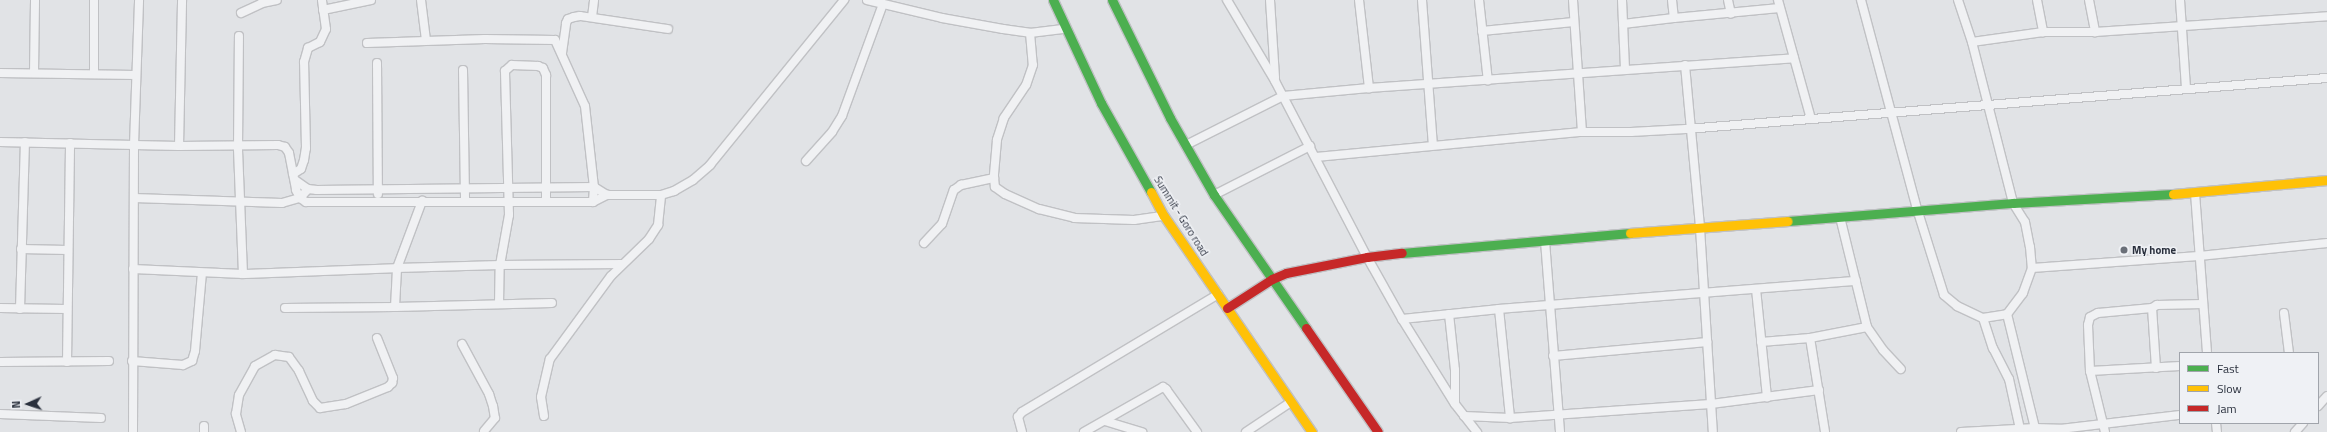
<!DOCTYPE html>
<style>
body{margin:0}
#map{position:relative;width:2327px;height:432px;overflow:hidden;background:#e1e3e6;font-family:"Titillium Web",sans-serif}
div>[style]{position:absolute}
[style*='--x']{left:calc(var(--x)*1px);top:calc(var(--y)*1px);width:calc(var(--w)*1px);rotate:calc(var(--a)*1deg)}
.roads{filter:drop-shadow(1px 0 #c0c1c4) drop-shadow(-1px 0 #c0c1c4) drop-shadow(0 1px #c0c1c4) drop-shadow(0 -1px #c0c1c4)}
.street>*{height:8px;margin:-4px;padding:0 4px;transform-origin:4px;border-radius:4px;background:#f0f1f3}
.fast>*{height:9px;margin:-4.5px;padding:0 4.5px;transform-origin:4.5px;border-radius:4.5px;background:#4caf50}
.slow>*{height:9px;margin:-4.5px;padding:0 4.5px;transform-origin:4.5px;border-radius:4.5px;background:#ffc107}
.jam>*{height:9px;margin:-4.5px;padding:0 4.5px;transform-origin:4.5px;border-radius:4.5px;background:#c62828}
.dots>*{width:11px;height:11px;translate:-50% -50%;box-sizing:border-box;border:2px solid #eff1f5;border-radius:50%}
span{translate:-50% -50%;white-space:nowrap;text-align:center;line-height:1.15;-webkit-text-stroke:3px #eff1f5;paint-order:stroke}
.street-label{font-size:11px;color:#2a303d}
.poi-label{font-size:11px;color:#2a303d;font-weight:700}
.left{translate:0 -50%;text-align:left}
.legend{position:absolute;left:2179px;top:352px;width:140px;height:72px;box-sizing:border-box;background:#eff1f5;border:1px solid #a0a4ab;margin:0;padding:5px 7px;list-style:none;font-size:12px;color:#2a303d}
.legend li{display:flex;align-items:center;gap:8px;height:20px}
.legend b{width:20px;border:1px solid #a0a4ab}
.north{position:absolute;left:8px;top:384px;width:40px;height:40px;-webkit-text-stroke:3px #eff1f5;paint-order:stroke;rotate:267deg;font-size:11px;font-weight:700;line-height:16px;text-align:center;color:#2a303d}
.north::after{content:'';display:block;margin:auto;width:14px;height:18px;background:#2a303d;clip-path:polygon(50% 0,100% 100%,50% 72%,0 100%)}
</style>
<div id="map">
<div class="roads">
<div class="street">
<i style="--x:421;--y:0;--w:40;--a:82.9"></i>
<i style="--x:867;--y:0;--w:77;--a:13.5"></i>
<i style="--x:942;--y:18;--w:62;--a:10.2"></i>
<i style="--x:1003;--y:29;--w:27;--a:8"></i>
<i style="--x:1030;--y:33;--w:35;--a:-7"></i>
<i style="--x:1227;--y:0;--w:94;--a:59.3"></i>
<i style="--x:1275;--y:81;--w:199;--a:62.4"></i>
<i style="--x:1367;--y:257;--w:71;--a:60.6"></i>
<i style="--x:1402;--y:319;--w:100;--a:58.1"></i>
<i style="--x:1455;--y:404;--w:36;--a:52"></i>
<i style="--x:1270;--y:0;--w:78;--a:86.3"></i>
<i style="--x:1359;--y:0;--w:89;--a:83.5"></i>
<i style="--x:1422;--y:0;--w:145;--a:85.7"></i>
<i style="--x:1479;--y:0;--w:81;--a:83.7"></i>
<i style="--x:1573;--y:0;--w:132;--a:86.1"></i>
<i style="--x:1622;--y:0;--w:69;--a:87.5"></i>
<i style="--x:1672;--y:0;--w:18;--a:84"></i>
<i style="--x:1674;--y:18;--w:106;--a:-5.4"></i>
<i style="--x:1728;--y:0;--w:14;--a:78"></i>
<i style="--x:1778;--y:0;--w:123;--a:74.5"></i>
<i style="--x:1861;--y:0;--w:220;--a:75"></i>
<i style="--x:1918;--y:212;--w:87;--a:72.6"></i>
<i style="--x:1944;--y:295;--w:17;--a:40"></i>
<i style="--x:1957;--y:306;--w:29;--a:25"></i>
<i style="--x:1983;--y:318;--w:32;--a:72"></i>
<i style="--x:1993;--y:348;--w:35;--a:63"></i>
<i style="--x:2009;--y:379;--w:51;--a:77.6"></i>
<i style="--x:1958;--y:0;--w:44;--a:71.6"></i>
<i style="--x:1972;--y:42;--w:166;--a:75.7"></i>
<i style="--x:2013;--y:203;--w:22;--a:58"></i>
<i style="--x:2025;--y:222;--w:25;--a:79"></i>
<i style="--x:2030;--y:247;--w:21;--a:85"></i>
<i style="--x:2032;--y:268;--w:27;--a:110"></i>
<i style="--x:2023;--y:293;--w:26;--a:127"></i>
<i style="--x:2007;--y:314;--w:122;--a:76.2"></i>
<i style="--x:2037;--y:0;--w:33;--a:79"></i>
<i style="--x:2089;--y:0;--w:33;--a:79"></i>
<i style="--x:2180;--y:0;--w:89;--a:86.1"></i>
<i style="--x:323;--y:10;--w:49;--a:-11.8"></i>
<i style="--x:241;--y:13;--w:23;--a:-25"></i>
<i style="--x:262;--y:3;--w:15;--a:-11"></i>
<i style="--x:592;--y:17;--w:17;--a:-83"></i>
<i style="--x:1623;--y:24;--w:51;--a:-6.7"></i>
<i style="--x:1482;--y:31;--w:92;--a:-5.6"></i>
<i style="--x:1030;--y:33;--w:32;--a:85"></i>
<i style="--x:1033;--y:65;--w:21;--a:109"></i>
<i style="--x:1026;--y:85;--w:40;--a:124"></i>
<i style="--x:1004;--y:118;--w:23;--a:108"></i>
<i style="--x:997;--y:140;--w:38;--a:95"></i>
<i style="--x:994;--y:178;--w:9;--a:84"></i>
<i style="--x:995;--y:187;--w:12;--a:35"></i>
<i style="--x:1005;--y:194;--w:37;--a:24"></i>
<i style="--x:1039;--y:209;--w:36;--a:14"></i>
<i style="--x:1074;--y:218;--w:60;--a:1.9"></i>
<i style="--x:1134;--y:220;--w:30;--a:-8"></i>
<i style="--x:1972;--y:42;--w:72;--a:-8"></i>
<i style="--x:2043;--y:32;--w:52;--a:0"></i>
<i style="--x:2095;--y:32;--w:233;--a:-3.9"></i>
<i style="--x:367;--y:43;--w:118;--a:-1.9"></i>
<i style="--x:485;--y:39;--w:70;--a:0.8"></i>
<i style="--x:555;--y:40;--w:72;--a:65.6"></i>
<i style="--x:585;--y:106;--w:81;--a:83.7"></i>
<i style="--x:594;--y:187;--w:15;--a:94"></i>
<i style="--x:562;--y:53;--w:30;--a:-82"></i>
<i style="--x:566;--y:23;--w:4;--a:-63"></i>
<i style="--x:568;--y:19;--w:6;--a:-18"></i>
<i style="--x:574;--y:17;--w:6;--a:-9"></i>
<i style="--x:580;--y:16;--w:89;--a:8.4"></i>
<i style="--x:377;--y:63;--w:131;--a:89.6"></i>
<i style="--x:1685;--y:65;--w:164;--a:84.7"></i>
<i style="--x:1700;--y:228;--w:204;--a:86.4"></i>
<i style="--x:463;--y:70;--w:131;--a:89.1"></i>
<i style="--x:0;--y:73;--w:136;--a:0.8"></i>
<i style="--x:34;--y:73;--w:73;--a:-89.2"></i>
<i style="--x:94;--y:74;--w:74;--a:-90"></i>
<i style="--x:0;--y:142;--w:179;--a:1.3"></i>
<i style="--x:179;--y:146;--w:99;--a:-0.6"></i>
<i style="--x:278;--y:145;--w:7;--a:16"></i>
<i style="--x:285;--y:147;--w:7;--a:56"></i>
<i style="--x:289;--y:153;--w:38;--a:79"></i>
<i style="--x:296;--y:190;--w:9;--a:63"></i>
<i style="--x:300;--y:198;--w:7;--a:34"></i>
<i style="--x:306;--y:202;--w:287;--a:0"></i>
<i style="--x:593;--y:202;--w:16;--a:-27"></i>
<i style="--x:607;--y:195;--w:54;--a:0"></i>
<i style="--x:661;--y:195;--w:14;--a:-17"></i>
<i style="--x:674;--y:191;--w:22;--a:-30"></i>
<i style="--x:693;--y:180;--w:23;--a:-41"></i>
<i style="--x:710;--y:165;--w:213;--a:-50.9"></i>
<i style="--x:1186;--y:145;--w:109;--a:-26.8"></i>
<i style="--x:1283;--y:96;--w:86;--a:-5.3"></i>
<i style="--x:1369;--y:88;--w:426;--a:-4"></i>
<i style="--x:179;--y:146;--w:146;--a:-88.8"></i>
<i style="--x:1316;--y:157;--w:267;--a:-5.4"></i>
<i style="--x:1582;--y:132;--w:49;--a:0"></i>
<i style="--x:1631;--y:132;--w:55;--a:-3.1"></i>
<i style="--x:1686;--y:129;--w:643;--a:-4.55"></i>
<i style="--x:806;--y:161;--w:39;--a:-48"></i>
<i style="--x:832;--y:132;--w:19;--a:-58"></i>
<i style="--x:842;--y:116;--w:119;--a:-69.9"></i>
<i style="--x:293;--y:174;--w:9;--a:-32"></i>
<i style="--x:301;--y:169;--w:9;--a:-72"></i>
<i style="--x:304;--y:160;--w:12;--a:-81"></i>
<i style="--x:306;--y:148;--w:86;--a:-91.3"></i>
<i style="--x:304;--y:62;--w:15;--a:-74"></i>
<i style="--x:308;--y:48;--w:13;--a:-27"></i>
<i style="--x:320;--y:42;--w:14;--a:-65"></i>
<i style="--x:326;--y:29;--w:29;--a:-98"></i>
<i style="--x:295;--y:180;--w:16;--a:35"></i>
<i style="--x:308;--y:189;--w:9;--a:6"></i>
<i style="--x:317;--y:190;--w:277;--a:-0.6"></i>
<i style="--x:594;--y:187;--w:15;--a:32"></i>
<i style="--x:2195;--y:193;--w:160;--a:85.7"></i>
<i style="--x:1214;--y:195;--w:108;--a:-27"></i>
<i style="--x:134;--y:198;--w:148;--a:1.9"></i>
<i style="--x:282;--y:203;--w:19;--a:-16"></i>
<i style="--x:300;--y:198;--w:12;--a:-48"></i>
<i style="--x:1840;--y:217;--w:113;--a:76.2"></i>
<i style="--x:1867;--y:327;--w:28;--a:55"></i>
<i style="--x:1883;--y:350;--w:26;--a:47"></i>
<i style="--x:1545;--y:241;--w:192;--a:85.5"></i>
<i style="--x:924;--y:243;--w:26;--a:-47"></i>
<i style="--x:942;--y:224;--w:36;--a:-71"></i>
<i style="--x:954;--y:190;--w:9;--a:-36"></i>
<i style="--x:961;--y:185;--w:34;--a:-12"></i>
<i style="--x:21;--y:249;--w:46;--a:1.2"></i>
<i style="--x:2032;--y:268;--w:167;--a:-4.1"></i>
<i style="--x:2199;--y:256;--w:129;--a:-5.8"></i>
<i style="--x:133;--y:269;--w:110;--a:2.6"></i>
<i style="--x:243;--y:274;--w:127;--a:-92.3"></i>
<i style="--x:238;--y:147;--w:111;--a:-89.5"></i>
<i style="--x:243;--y:274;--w:154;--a:-2.2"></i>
<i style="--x:397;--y:268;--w:72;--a:-69.5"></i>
<i style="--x:1756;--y:289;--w:109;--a:84.2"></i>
<i style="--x:499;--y:304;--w:39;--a:-89"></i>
<i style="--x:500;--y:265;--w:51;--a:-79.8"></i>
<i style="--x:509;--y:215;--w:144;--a:-91.6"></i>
<i style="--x:505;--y:71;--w:9;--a:-41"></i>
<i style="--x:512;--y:65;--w:26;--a:2"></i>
<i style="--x:538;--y:66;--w:5;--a:22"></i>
<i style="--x:543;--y:68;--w:8;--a:67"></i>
<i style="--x:546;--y:75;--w:126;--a:90"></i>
<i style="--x:395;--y:307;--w:157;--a:-1.5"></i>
<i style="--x:0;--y:308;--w:66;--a:0.9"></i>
<i style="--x:285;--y:308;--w:110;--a:-0.5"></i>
<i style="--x:395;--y:307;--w:39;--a:-87"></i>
<i style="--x:397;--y:268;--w:103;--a:-1.7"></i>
<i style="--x:500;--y:265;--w:122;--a:-0.5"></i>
<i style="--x:20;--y:309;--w:167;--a:-88.3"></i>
<i style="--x:1499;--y:309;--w:110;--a:84.2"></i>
<i style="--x:2284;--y:313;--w:40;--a:82.9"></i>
<i style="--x:1449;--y:314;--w:56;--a:83.9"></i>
<i style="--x:1455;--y:370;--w:33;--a:90"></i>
<i style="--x:1983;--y:318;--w:24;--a:-9"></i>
<i style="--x:1402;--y:319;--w:98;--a:-5.9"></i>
<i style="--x:1499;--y:309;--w:358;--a:-4.5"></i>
<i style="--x:1810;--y:338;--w:95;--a:80.9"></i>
<i style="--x:1761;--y:342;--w:49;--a:-4.7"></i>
<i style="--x:1810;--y:338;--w:58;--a:-10.9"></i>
<i style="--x:462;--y:344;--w:57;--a:61.6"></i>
<i style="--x:489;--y:394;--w:13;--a:72"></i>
<i style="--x:493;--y:406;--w:12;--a:81"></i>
<i style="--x:495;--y:418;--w:17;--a:130"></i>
<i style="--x:1553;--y:356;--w:155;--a:-5.2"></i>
<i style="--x:132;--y:361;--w:51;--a:4.5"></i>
<i style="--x:183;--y:365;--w:10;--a:-24"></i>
<i style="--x:192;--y:361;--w:10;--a:-73"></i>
<i style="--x:195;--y:351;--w:78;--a:-84.9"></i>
<i style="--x:0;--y:362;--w:109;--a:-0.5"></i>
<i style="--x:67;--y:362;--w:219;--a:-89.2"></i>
<i style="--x:2156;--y:368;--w:60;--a:-93.8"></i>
<i style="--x:2152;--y:308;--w:6;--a:-31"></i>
<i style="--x:2157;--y:305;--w:46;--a:-1.2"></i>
<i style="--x:2090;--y:371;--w:90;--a:-3.2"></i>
<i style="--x:2318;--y:406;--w:13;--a:-48"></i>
<i style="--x:0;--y:414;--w:101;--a:2.3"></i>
<i style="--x:544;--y:416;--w:19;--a:-99"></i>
<i style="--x:541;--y:397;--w:39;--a:-77"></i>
<i style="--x:550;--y:359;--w:103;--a:-53.7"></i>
<i style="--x:611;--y:276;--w:53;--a:-44.2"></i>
<i style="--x:649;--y:239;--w:17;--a:-57"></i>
<i style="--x:658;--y:225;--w:30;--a:-84"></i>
<i style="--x:1464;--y:416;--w:46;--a:2.5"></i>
<i style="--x:1510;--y:418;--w:201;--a:-4"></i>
<i style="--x:1711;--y:404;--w:109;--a:-7.4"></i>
<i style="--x:1105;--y:421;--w:39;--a:17"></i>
<i style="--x:2216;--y:423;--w:9;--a:84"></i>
<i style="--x:133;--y:432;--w:287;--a:-89.8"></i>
<i style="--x:134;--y:145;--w:145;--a:-88"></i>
<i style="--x:204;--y:432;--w:6;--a:-90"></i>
<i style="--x:241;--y:432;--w:19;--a:-106"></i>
<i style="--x:236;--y:414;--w:19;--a:-81"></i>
<i style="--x:239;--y:395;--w:33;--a:-61"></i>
<i style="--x:255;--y:366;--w:23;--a:-29"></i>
<i style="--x:275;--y:355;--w:14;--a:8"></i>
<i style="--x:289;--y:357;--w:17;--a:54"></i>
<i style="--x:299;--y:371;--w:33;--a:65"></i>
<i style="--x:313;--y:401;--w:10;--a:45"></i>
<i style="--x:320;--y:408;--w:26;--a:-9"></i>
<i style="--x:346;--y:404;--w:45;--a:-22"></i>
<i style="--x:388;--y:387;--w:6;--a:-45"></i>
<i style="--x:392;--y:383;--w:5;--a:-79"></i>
<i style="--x:393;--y:378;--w:43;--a:-111.8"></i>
<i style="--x:1022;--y:432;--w:16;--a:-105"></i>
<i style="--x:1018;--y:417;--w:6;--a:-51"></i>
<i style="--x:1022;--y:412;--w:229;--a:-31"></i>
<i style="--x:1084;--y:432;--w:91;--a:-29.7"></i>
<i style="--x:1163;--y:387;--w:4;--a:34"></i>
<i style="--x:1166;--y:389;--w:53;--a:54.2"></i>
<i style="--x:1246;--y:432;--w:54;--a:-33.7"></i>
<i style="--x:1961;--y:432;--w:74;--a:-3.1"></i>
<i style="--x:2035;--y:428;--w:25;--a:2"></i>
<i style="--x:2060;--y:429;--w:121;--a:-6.7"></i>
<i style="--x:2105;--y:432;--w:63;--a:-103.8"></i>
<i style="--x:2090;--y:371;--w:46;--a:-92.5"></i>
<i style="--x:2088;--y:325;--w:8;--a:-76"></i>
<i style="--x:2090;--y:317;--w:9;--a:-27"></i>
<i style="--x:2098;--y:313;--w:54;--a:-5.3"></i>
<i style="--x:2295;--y:432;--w:12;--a:-48"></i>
</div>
<div class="fast">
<i style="--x:1053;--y:0;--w:114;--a:65"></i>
<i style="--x:1101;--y:103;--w:102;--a:60.7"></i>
<i style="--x:1112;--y:0;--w:131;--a:63.8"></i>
<i style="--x:1170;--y:118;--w:89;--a:60.3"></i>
<i style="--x:1214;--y:195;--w:162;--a:55.3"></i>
<i style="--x:1788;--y:221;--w:226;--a:-4.6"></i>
<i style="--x:2013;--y:203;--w:160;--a:-3.2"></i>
<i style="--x:1402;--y:253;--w:229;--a:-5"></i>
</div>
<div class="slow">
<i style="--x:1151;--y:192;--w:27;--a:62"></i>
<i style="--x:1164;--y:216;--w:262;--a:55.6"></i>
<i style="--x:2173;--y:194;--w:155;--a:-5.2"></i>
<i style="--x:1630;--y:233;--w:158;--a:-4.3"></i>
</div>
<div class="jam">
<i style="--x:1227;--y:308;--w:54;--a:-32.8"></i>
<i style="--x:1272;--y:279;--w:15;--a:-23"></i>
<i style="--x:1286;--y:273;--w:83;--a:-11.2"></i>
<i style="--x:1367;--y:257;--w:35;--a:-7"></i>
<i style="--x:1306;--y:328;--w:126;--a:55.3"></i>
</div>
</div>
<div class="dots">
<i style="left:2124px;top:250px;background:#6a6f78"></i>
</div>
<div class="street-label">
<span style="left:1181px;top:216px;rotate:58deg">Summit - Goro road</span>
</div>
<div class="poi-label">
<span class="left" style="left:2132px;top:250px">My home</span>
</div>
<ul class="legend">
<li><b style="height:5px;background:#4caf50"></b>Fast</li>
<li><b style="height:5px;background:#ffc107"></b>Slow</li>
<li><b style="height:5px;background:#c62828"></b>Jam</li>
</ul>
<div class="north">N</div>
</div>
